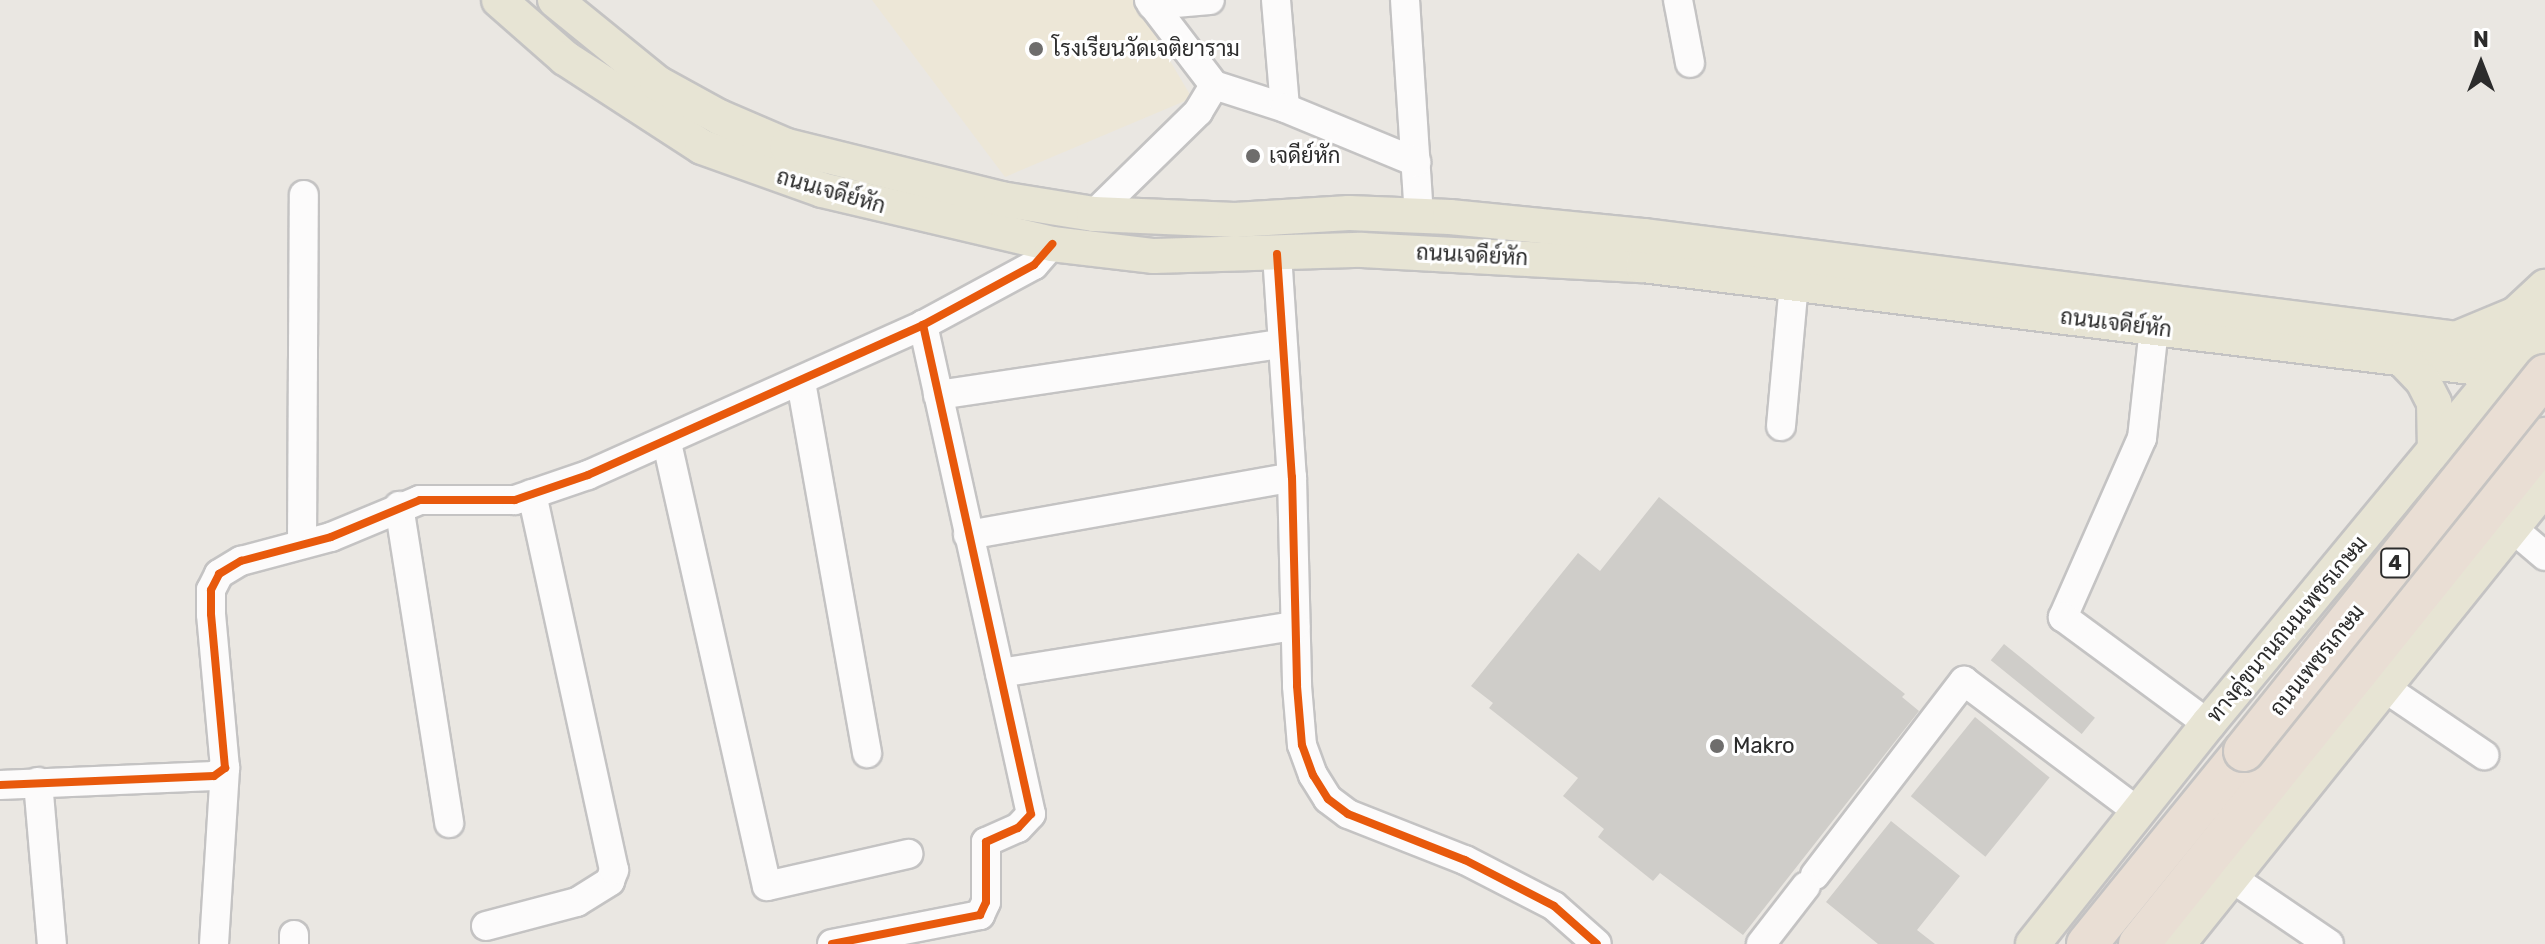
<!DOCTYPE html>
<meta charset="utf-8">
<style>
body{margin:0}
#map{position:relative;width:2545px;height:944px;overflow:hidden;background:#eae7e2;font-family:Rubik,Sarabun,sans-serif}
div>[style]{position:absolute}
[style*='--x']{left:calc(var(--x)*1px);top:calc(var(--y)*1px);width:calc(var(--w)*1px);rotate:calc(var(--a)*1deg)}
.education>*{inset:0;background:#ede7d7}
.building>*{inset:0;background:#cfcdc9;transform-origin:0 0}
.roads{filter:drop-shadow(2px 0 #c4c3c3) drop-shadow(-2px 0 #c4c3c3) drop-shadow(0 2px #c4c3c3) drop-shadow(0 -2px #c4c3c3)}
.minor>*{height:28px;margin:-14px;padding:0 14px;transform-origin:14px;border-radius:14px;background:#fcfbfb}
.major>*{height:34px;margin:-17px;padding:0 17px;transform-origin:17px;border-radius:17px;background:#e7e4d4}
.highway>*{height:40px;margin:-20px;padding:0 20px;transform-origin:20px;border-radius:20px;background:#e9ded4}
.bridges{filter:drop-shadow(2px 0 #c6c4c2) drop-shadow(-2px 0 #c6c4c2) drop-shadow(0 2px #c6c4c2) drop-shadow(0 -2px #c6c4c2)}
.highway-bridge>*{height:40px;margin:-20px;padding:0 20px;transform-origin:20px;border-radius:20px;background:#e9ded4}
.cycleway>*{height:8px;margin:-4px;padding:0 4px;transform-origin:4px;border-radius:4px;background:#e8590c}
.dots>*{width:22px;height:22px;translate:-50% -50%;box-sizing:border-box;border:4px solid #fff;border-radius:50%}
span{translate:-50% -50%;white-space:nowrap;text-align:center;line-height:1.15;-webkit-text-stroke:6px #fff;paint-order:stroke}
.shield-label span{padding:2px 6px;background:#fff;border:2px solid;border-radius:6px;-webkit-text-stroke-width:0}
.shield-label{font-size:20px;color:#2c2c2c;font-weight:700}
.poi-label{font-size:22px;color:#2c2c2c}
.left{translate:0 -50%;text-align:left}
.street-label{font-size:22px;color:#2c2c2c}
.north{position:absolute;left:2441px;top:24px;width:80px;height:80px;-webkit-text-stroke:6px #fff;paint-order:stroke;rotate:0deg;font-size:22px;font-weight:700;line-height:32px;text-align:center;color:#2c2c2c}
.north::after{content:'';display:block;margin:auto;width:28px;height:36px;background:#2c2c2c;clip-path:polygon(50% 0,100% 100%,50% 72%,0 100%)}
</style>
<div id="map">
<div class="education">
<i style="clip-path:polygon(872px 0,1134px 0,1192px 98px,1005px 177px)"></i>
</div>
<div class="building">
<i style="clip-path:polygon(1659px 497px,1905px 694px,1902px 697px,1919px 711px,1743px 935px,1660px 873px,1653px 881px,1598px 837px,1604px 829px,1563px 796px,1578px 778px,1489px 708px,1493px 703px,1471px 686px,1578px 553px,1600px 571px)"></i>
<i style="left:2004px;top:644px;width:117px;height:21px;rotate:39deg"></i>
<i style="left:1975px;top:717px;width:96px;height:102px;rotate:39deg"></i>
<i style="clip-path:polygon(1891px 821px,1960px 876px,1917px 930px,1935px 944px,1878px 944px,1826px 902px)"></i>
</div>
<div class="roads">
<div class="minor">
<i style="--x:1276;--y:0;--w:108;--a:85.2"></i>
<i style="--x:1405;--y:0;--w:215;--a:86.3"></i>
<i style="--x:1678;--y:0;--w:64;--a:79.2"></i>
<i style="--x:1152;--y:5;--w:58;--a:-4.9"></i>
<i style="--x:1214;--y:85;--w:75;--a:17.9"></i>
<i style="--x:1285;--y:108;--w:142;--a:22.4"></i>
<i style="--x:1094;--y:214;--w:146;--a:-44.4"></i>
<i style="--x:1198;--y:112;--w:31;--a:-59"></i>
<i style="--x:1214;--y:85;--w:107;--a:-127.4"></i>
<i style="--x:1277;--y:254;--w:224;--a:86.2"></i>
<i style="--x:1292;--y:477;--w:209;--a:88.6"></i>
<i style="--x:1297;--y:686;--w:59;--a:85.2"></i>
<i style="--x:1302;--y:745;--w:32;--a:70"></i>
<i style="--x:1313;--y:775;--w:28;--a:58"></i>
<i style="--x:1328;--y:799;--w:25;--a:37"></i>
<i style="--x:1348;--y:814;--w:126;--a:21.5"></i>
<i style="--x:1465;--y:860;--w:100;--a:27.3"></i>
<i style="--x:1554;--y:906;--w:57;--a:41.5"></i>
<i style="--x:2154;--y:328;--w:111;--a:96.2"></i>
<i style="--x:2142;--y:438;--w:196;--a:113.8"></i>
<i style="--x:2063;--y:617;--w:180;--a:36.4"></i>
<i style="--x:801;--y:382;--w:377;--a:79.9"></i>
<i style="--x:938;--y:395;--w:346;--a:-8.5"></i>
<i style="--x:1781;--y:426;--w:144;--a:-84.8"></i>
<i style="--x:667;--y:443;--w:454;--a:77.3"></i>
<i style="--x:767;--y:886;--w:145;--a:-12.8"></i>
<i style="--x:399;--y:506;--w:321;--a:81"></i>
<i style="--x:2512;--y:528;--w:43;--a:40.3"></i>
<i style="--x:968;--y:535;--w:329;--a:-10.1"></i>
<i style="--x:302;--y:544;--w:349;--a:-89.7"></i>
<i style="--x:1000;--y:673;--w:299;--a:-9.1"></i>
<i style="--x:2385;--y:688;--w:120;--a:34.1"></i>
<i style="--x:38;--y:782;--w:163;--a:85.1"></i>
<i style="--x:0;--y:785;--w:214;--a:-2.4"></i>
<i style="--x:214;--y:776;--w:14;--a:-36"></i>
<i style="--x:225;--y:768;--w:155;--a:-95.2"></i>
<i style="--x:211;--y:614;--w:24;--a:-90"></i>
<i style="--x:211;--y:590;--w:18;--a:-63"></i>
<i style="--x:219;--y:574;--w:26;--a:-31"></i>
<i style="--x:241;--y:561;--w:93;--a:-14.9"></i>
<i style="--x:331;--y:537;--w:96;--a:-22.6"></i>
<i style="--x:420;--y:500;--w:95;--a:0"></i>
<i style="--x:515;--y:500;--w:77;--a:-18.9"></i>
<i style="--x:588;--y:475;--w:367;--a:-24.1"></i>
<i style="--x:923;--y:325;--w:126;--a:-28.4"></i>
<i style="--x:1034;--y:265;--w:28;--a:-49"></i>
<i style="--x:1815;--y:875;--w:245;--a:-52.5"></i>
<i style="--x:1964;--y:681;--w:220;--a:36.9"></i>
<i style="--x:2232;--y:878;--w:117;--a:34.2"></i>
<i style="--x:486;--y:926;--w:94;--a:-14.8"></i>
<i style="--x:577;--y:902;--w:39;--a:-32"></i>
<i style="--x:610;--y:881;--w:12;--a:-70"></i>
<i style="--x:614;--y:870;--w:385;--a:-102.3"></i>
<i style="--x:294;--y:935;--w:9;--a:90"></i>
<i style="--x:214;--y:944;--w:176;--a:-86.4"></i>
<i style="--x:832;--y:944;--w:151;--a:-11.1"></i>
<i style="--x:980;--y:915;--w:14;--a:-65"></i>
<i style="--x:986;--y:902;--w:60;--a:-90"></i>
<i style="--x:986;--y:842;--w:35;--a:-24"></i>
<i style="--x:1018;--y:828;--w:19;--a:-47"></i>
<i style="--x:1031;--y:814;--w:501;--a:-102.45"></i>
<i style="--x:1761;--y:944;--w:73;--a:-52.2"></i>
</div>
<div class="major">
<i style="--x:499;--y:0;--w:88;--a:41.3"></i>
<i style="--x:565;--y:58;--w:163;--a:33"></i>
<i style="--x:702;--y:147;--w:127;--a:19.7"></i>
<i style="--x:822;--y:190;--w:236;--a:13.2"></i>
<i style="--x:1052;--y:244;--w:103;--a:6.7"></i>
<i style="--x:1154;--y:256;--w:208;--a:-1.7"></i>
<i style="--x:1362;--y:250;--w:281;--a:3.1"></i>
<i style="--x:1643;--y:265;--w:909;--a:7.02"></i>
<i style="--x:555;--y:0;--w:132;--a:39.1"></i>
<i style="--x:657;--y:83;--w:71;--a:28.7"></i>
<i style="--x:719;--y:117;--w:74;--a:23.1"></i>
<i style="--x:787;--y:146;--w:220;--a:13.9"></i>
<i style="--x:1001;--y:199;--w:94;--a:9.2"></i>
<i style="--x:1094;--y:214;--w:141;--a:2.4"></i>
<i style="--x:1235;--y:220;--w:114;--a:-3.5"></i>
<i style="--x:1349;--y:213;--w:101;--a:2.3"></i>
<i style="--x:1450;--y:217;--w:196;--a:5.6"></i>
<i style="--x:1645;--y:236;--w:907;--a:7.22"></i>
<i style="--x:2461;--y:337;--w:60;--a:-22.7"></i>
<i style="--x:2516;--y:314;--w:40;--a:-43"></i>
<i style="--x:2402;--y:359;--w:30;--a:46"></i>
<i style="--x:2423;--y:381;--w:25;--a:63"></i>
<i style="--x:2434;--y:403;--w:49;--a:88.8"></i>
<i style="--x:2033;--y:944;--w:281;--a:-51.5"></i>
<i style="--x:2208;--y:724;--w:529;--a:-50.44"></i>
<i style="--x:2178;--y:944;--w:586;--a:-51.23"></i>
</div>
<div class="highway">
<i style="--x:2087;--y:944;--w:249;--a:-50.9"></i>
<i style="--x:2139;--y:944;--w:649;--a:-51.26"></i>
</div>
</div>
<div class="bridges">
<div class="highway-bridge">
<i style="--x:2244;--y:751;--w:482;--a:-51.3"></i>
</div>
</div>
<div class="cycleway">
<i style="--x:1277;--y:254;--w:224;--a:86.2"></i>
<i style="--x:1292;--y:477;--w:209;--a:88.6"></i>
<i style="--x:1297;--y:686;--w:59;--a:85.2"></i>
<i style="--x:1302;--y:745;--w:32;--a:70"></i>
<i style="--x:1313;--y:775;--w:28;--a:58"></i>
<i style="--x:1328;--y:799;--w:25;--a:37"></i>
<i style="--x:1348;--y:814;--w:126;--a:21.5"></i>
<i style="--x:1465;--y:860;--w:100;--a:27.3"></i>
<i style="--x:1554;--y:906;--w:57;--a:41.5"></i>
<i style="--x:0;--y:785;--w:214;--a:-2.4"></i>
<i style="--x:214;--y:776;--w:14;--a:-36"></i>
<i style="--x:225;--y:768;--w:155;--a:-95.2"></i>
<i style="--x:211;--y:614;--w:24;--a:-90"></i>
<i style="--x:211;--y:590;--w:18;--a:-63"></i>
<i style="--x:219;--y:574;--w:26;--a:-31"></i>
<i style="--x:241;--y:561;--w:93;--a:-14.9"></i>
<i style="--x:331;--y:537;--w:96;--a:-22.6"></i>
<i style="--x:420;--y:500;--w:95;--a:0"></i>
<i style="--x:515;--y:500;--w:77;--a:-18.9"></i>
<i style="--x:588;--y:475;--w:367;--a:-24.1"></i>
<i style="--x:923;--y:325;--w:126;--a:-28.4"></i>
<i style="--x:1034;--y:265;--w:28;--a:-49"></i>
<i style="--x:832;--y:944;--w:151;--a:-11.1"></i>
<i style="--x:980;--y:915;--w:14;--a:-65"></i>
<i style="--x:986;--y:902;--w:60;--a:-90"></i>
<i style="--x:986;--y:842;--w:35;--a:-24"></i>
<i style="--x:1018;--y:828;--w:19;--a:-47"></i>
<i style="--x:1031;--y:814;--w:501;--a:-102.45"></i>
</div>
<div class="dots">
<i style="left:1036px;top:49px;background:#6e6d6c"></i>
<i style="left:1253px;top:156px;background:#6e6d6c"></i>
<i style="left:1717px;top:746px;background:#6e6d6c"></i>
</div>
<div class="shield-label">
<span style="left:2395px;top:563px">4</span>
</div>
<div class="poi-label">
<span class="left" style="left:1052px;top:49px">โรงเรียนวัดเจติยาราม</span>
<span class="left" style="left:1269px;top:156px">เจดีย์หัก</span>
<span class="left" style="left:1733px;top:746px">Makro</span>
</div>
<div class="street-label">
<span style="left:831px;top:191px;rotate:16deg">ถนนเจดีย์หัก</span>
<span style="left:1472px;top:255px;rotate:3deg">ถนนเจดีย์หัก</span>
<span style="left:2116px;top:323px;rotate:7deg">ถนนเจดีย์หัก</span>
<span style="left:2287px;top:629px;rotate:-50deg">ทางคู่ขนานถนนเพชรเกษม</span>
<span style="left:2317px;top:660px;rotate:-51deg">ถนนเพชรเกษม</span>
</div>
<div class="north">N</div>
</div>
